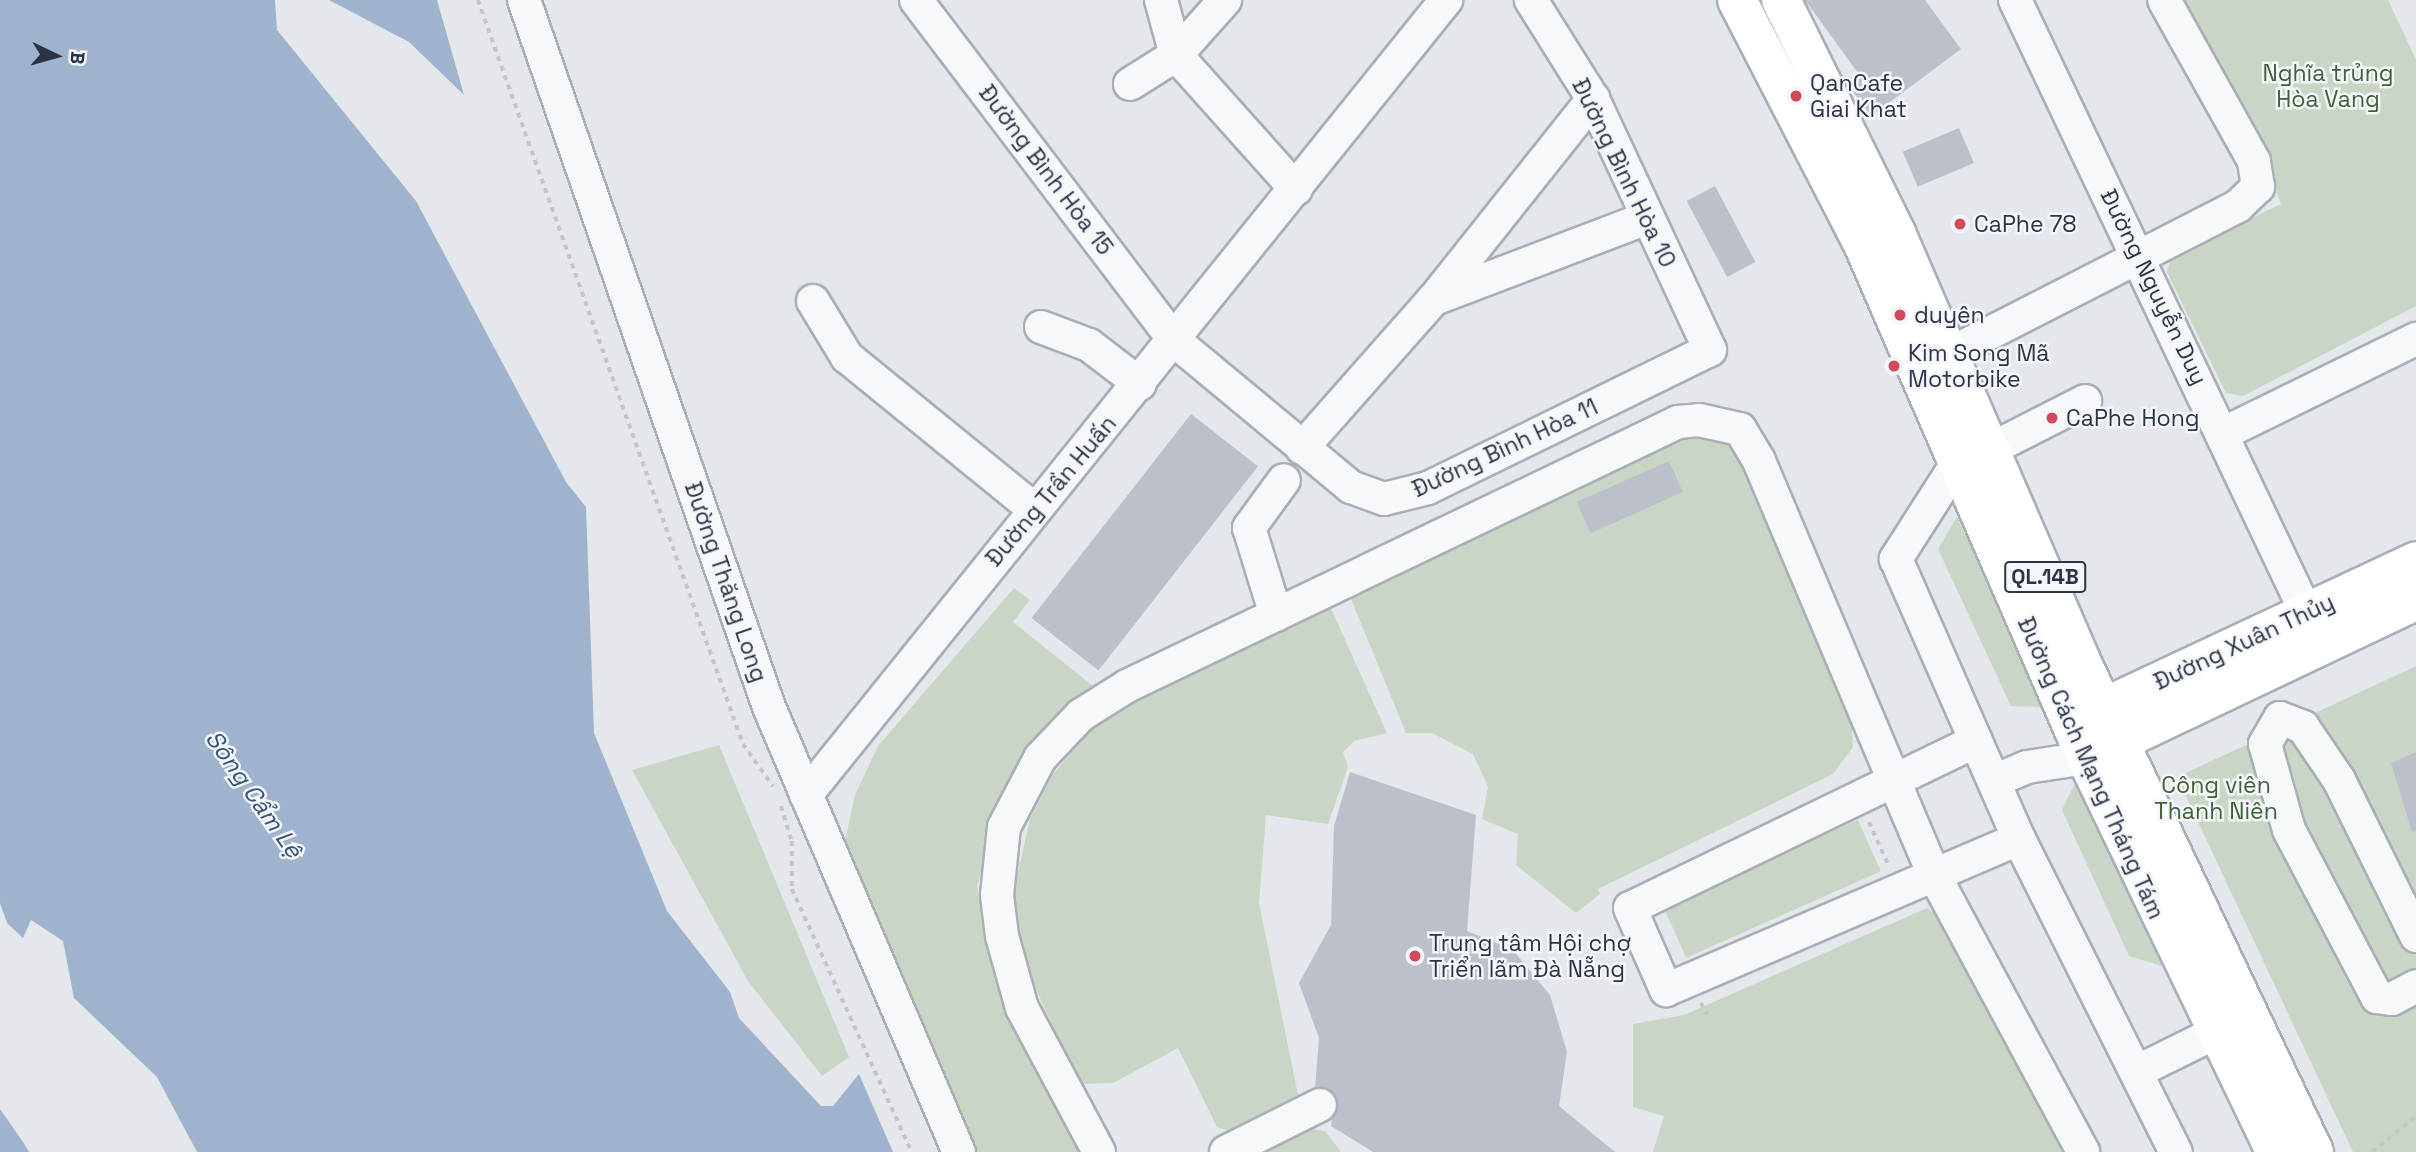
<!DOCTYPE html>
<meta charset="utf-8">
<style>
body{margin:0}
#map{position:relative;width:2416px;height:1152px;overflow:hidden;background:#e4e7ec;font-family:"Space Grotesk",sans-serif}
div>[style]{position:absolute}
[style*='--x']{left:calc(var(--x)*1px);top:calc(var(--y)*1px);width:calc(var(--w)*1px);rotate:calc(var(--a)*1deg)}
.green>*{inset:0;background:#c9d6c5;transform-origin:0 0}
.water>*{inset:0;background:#9fb4cc}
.building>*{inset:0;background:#bbc0ca;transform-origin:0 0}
.path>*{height:3.5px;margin-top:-1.75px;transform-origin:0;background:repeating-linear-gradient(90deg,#c2c5cb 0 5px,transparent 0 10px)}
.roads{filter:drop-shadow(2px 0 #a9aeb7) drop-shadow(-2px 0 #a9aeb7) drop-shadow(0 2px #a9aeb7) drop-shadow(0 -2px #a9aeb7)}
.minor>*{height:32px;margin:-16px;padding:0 16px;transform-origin:16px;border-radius:16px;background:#f7f8fa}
.major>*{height:38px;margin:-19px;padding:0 19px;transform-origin:19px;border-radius:19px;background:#fff}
.highway>*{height:38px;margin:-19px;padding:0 19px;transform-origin:19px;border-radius:19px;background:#fff}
.dots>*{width:19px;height:19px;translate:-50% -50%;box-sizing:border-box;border:4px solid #f4f6f9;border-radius:50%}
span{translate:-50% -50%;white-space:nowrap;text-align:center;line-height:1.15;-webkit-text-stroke:5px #f4f6f9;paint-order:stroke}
.shield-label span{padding:2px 5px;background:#f4f6f9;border:2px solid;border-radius:5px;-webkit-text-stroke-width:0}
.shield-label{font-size:21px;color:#2b3445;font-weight:700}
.park-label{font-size:23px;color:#3f6138}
.poi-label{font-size:23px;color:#2b3445}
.left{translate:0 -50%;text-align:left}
.street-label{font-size:23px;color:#2b3445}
.water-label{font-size:24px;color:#34527a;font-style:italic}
.north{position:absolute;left:21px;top:21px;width:70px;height:70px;-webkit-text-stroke:5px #f4f6f9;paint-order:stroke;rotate:95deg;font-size:19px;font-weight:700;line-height:28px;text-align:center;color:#2b3445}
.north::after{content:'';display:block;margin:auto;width:24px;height:32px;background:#2b3445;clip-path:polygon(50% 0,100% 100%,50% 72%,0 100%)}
</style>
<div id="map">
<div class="green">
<i style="clip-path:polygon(2178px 0,2388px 0,2416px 60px,2416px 306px,2243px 396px,2226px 393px,2167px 272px,2172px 256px,2281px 204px,2263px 156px)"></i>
<i style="clip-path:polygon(1694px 432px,1720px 435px,1740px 461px,1851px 711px,1853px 747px,1833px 774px,1598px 889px,1600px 894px,1576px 913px,1516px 865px,1518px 834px,1482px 819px,1488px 787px,1473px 754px,1432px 733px,1406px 733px,1349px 594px)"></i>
<i style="clip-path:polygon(1957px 517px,2046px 707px,2011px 706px,1938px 549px)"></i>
<i style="clip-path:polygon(1014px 588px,1030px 600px,1013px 622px,1093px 686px,997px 818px,977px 886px,989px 944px,1084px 1152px,975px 1152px,843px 851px,855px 795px,878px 746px)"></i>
<i style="clip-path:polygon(1329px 604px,1387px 733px,1354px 741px,1343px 752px,1348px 767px,1328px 824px,1266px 815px,1259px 903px,1298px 1095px,1232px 1132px,1217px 1127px,1178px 1048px,1113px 1083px,1080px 1084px,1019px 953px,1010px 908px,1030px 819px,1053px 774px,1108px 710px)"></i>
<i style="clip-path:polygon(2416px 666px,2416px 1152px,2353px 1152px,2177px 777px)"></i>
<i style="clip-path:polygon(719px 745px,849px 1057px,822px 1076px,748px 981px,632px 770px)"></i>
<i style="clip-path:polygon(2077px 779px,2169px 968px,2129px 956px,2062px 810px)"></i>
<i style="left:1858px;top:820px;width:56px;height:213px;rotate:66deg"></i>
<i style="clip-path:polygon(1927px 908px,1948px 924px,2063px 1152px,1653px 1152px,1664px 1116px,1633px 1107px,1633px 1024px,1684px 1015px)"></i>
<i style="clip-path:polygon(1305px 1128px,1325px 1131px,1341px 1152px,1256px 1152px)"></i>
</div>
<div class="water">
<i style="clip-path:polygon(0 0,275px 0,277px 30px,416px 201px,566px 482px,586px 507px,594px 733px,667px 911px,730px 992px,739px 1018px,821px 1106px,833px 1106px,859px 1074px,893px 1152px,197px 1152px,157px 1077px,74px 998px,63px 941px,31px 920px,23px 938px,7px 923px,0 903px)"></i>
<i style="clip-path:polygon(329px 0,437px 0,464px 95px,409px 42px)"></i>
<i style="clip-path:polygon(0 1109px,23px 1142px,29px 1152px,0 1152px)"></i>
</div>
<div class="building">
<i style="clip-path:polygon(1805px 0,1925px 0,1961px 49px,1871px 116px,1846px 82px,1858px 73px)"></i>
<i style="left:1959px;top:128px;width:38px;height:61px;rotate:67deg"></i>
<i style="left:1715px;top:186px;width:86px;height:32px;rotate:62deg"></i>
<i style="left:1191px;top:414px;width:85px;height:259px;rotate:38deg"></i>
<i style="left:1669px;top:461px;width:34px;height:101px;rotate:66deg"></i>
<i style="clip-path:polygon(2416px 752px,2416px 831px,2412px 832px,2391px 763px)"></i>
<i style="clip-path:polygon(1350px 772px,1476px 815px,1467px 931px,1512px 949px,1550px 995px,1567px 1052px,1559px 1106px,1615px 1152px,1373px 1152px,1331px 1126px,1337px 1097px,1315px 1088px,1319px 1038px,1299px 983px,1331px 925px,1334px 826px)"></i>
</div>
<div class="path">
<i style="--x:478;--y:0;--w:790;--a:70.39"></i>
<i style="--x:743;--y:744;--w:52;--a:54.5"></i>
<i style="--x:781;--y:806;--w:37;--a:73"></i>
<i style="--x:792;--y:841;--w:48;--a:90"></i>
<i style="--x:792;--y:889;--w:289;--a:65.5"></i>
<i style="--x:1869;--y:822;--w:48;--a:65.6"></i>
<i style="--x:1701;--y:1003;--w:13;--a:61"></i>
<i style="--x:2372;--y:1152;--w:57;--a:-39.3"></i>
</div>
<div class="roads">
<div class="minor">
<i style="--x:524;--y:0;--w:748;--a:70.89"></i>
<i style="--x:769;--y:707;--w:484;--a:66.9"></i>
<i style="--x:916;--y:0;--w:428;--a:52.8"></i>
<i style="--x:1175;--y:341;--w:229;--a:39.7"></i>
<i style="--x:1351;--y:487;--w:35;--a:20"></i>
<i style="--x:1384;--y:499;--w:45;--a:-14"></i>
<i style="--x:1428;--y:488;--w:314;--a:-26.1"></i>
<i style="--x:1710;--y:350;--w:277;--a:-115"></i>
<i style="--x:1593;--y:99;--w:117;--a:-122.1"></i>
<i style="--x:1161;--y:0;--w:57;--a:74.7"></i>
<i style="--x:1176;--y:55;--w:74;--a:-48.3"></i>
<i style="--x:2015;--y:0;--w:680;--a:64.57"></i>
<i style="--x:1130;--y:84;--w:54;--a:-32.2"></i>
<i style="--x:1176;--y:55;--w:180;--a:48.2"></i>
<i style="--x:1434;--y:299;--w:226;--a:-20.8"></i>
<i style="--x:813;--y:301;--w:66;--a:58.7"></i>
<i style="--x:847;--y:357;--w:241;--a:39.1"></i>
<i style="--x:1041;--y:327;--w:51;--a:20.6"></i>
<i style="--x:1089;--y:345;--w:64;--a:37.4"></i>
<i style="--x:1947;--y:355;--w:327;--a:-27.1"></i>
<i style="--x:2238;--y:206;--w:28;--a:-44"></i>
<i style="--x:2258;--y:187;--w:26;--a:-99"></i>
<i style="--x:2254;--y:161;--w:184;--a:-119.2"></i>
<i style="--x:2224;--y:433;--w:214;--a:-26.1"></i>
<i style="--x:1302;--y:448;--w:199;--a:-48.5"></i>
<i style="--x:1434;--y:299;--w:256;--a:-51.5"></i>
<i style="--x:1989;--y:450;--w:108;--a:-27"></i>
<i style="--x:1956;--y:465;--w:112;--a:122.6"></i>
<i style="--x:1896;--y:559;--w:306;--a:66.3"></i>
<i style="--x:2019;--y:839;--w:350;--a:63.4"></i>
<i style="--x:1276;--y:615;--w:91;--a:-107.2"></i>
<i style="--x:1249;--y:528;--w:59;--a:-53.9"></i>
<i style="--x:2280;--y:718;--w:30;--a:120"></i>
<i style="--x:2265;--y:744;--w:89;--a:74.4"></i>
<i style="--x:2289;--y:830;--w:189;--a:62.2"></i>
<i style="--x:2377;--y:997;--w:15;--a:8"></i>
<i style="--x:2392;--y:999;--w:27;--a:-28"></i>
<i style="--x:2280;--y:718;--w:25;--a:21"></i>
<i style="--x:2303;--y:727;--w:64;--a:55.8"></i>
<i style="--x:2339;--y:780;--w:174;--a:63.7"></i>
<i style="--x:1976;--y:741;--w:384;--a:154.2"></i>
<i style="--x:1630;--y:908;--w:90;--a:66.3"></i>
<i style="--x:1666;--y:990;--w:384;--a:-23.2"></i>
<i style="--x:1994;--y:781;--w:36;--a:-23"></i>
<i style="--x:2027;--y:767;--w:60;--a:-8.7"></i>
<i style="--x:806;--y:795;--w:1021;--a:-51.16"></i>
<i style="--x:2138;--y:1071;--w:90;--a:-26.3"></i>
<i style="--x:1099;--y:1152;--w:163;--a:-118.1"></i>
<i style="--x:1022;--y:1008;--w:75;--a:-105.5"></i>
<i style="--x:1002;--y:936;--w:41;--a:-97"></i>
<i style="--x:997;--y:895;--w:68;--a:-84.1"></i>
<i style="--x:1004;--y:827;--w:78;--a:-62.4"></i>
<i style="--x:1040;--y:758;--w:59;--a:-46.4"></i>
<i style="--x:1081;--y:715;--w:54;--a:-32.2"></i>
<i style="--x:1127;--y:686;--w:611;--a:-25.6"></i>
<i style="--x:1678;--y:422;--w:21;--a:-5"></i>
<i style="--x:1699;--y:420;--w:42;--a:12.4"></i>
<i style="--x:1740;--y:429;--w:37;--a:59"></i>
<i style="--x:1759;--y:461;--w:447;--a:67.1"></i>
<i style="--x:1933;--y:873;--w:317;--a:61.7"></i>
<i style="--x:1226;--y:1152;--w:105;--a:-26.6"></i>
</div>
<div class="major">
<i style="--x:2073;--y:722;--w:379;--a:-25.1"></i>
<i style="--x:2091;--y:755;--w:360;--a:-25.4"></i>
</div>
<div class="highway">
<i style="--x:1737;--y:0;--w:275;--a:62.7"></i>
<i style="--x:1863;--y:244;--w:560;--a:66.55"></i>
<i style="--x:2086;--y:758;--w:437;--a:64.3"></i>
<i style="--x:1781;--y:0;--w:260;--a:63.7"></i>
<i style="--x:1896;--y:233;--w:469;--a:66.6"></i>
<i style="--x:2082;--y:663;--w:541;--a:64.62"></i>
</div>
</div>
<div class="dots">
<i style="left:1796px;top:96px;background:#d1495b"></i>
<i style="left:1960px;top:224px;background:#d1495b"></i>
<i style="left:1900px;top:315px;background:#d1495b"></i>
<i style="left:1894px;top:366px;background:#d1495b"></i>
<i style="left:2052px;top:418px;background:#d1495b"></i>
<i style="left:1415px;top:956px;background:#d1495b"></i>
</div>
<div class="shield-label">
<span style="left:2045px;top:577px">QL.14B</span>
</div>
<div class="park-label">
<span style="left:2328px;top:86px">Nghĩa trủng<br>Hòa Vang</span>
<span style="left:2216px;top:798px">Công viên<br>Thanh Niên</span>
</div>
<div class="poi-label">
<span class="left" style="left:1810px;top:96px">QanCafe<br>Giai Khat</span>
<span class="left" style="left:1974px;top:224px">CaPhe 78</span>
<span class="left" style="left:1914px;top:315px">duyên</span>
<span class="left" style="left:1908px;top:366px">Kim Song Mã<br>Motorbike</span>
<span class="left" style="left:2066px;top:418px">CaPhe Hong</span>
<span class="left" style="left:1429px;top:956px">Trung tâm Hội chợ<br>Triển lãm Đà Nẵng</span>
</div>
<div class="street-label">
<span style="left:1046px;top:170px;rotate:53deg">Đường Bình Hòa 15</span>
<span style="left:1624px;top:173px;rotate:64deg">Đường Bình Hòa 10</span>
<span style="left:2154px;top:287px;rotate:64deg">Đường Nguyễn Duy</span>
<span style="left:1505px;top:448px;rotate:-25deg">Đường Bình Hòa 11</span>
<span style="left:1051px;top:491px;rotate:-50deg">Đường Trần Huấn</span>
<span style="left:726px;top:582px;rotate:71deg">Đường Thăng Long</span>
<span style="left:2244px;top:642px;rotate:-25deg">Đường Xuân Thủy</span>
<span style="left:2091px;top:768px;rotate:66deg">Đường Cách Mạng Tháng Tám</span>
</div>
<div class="water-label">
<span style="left:254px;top:794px;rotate:55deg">Sông Cẩm Lệ</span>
</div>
<div class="north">B</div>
</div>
